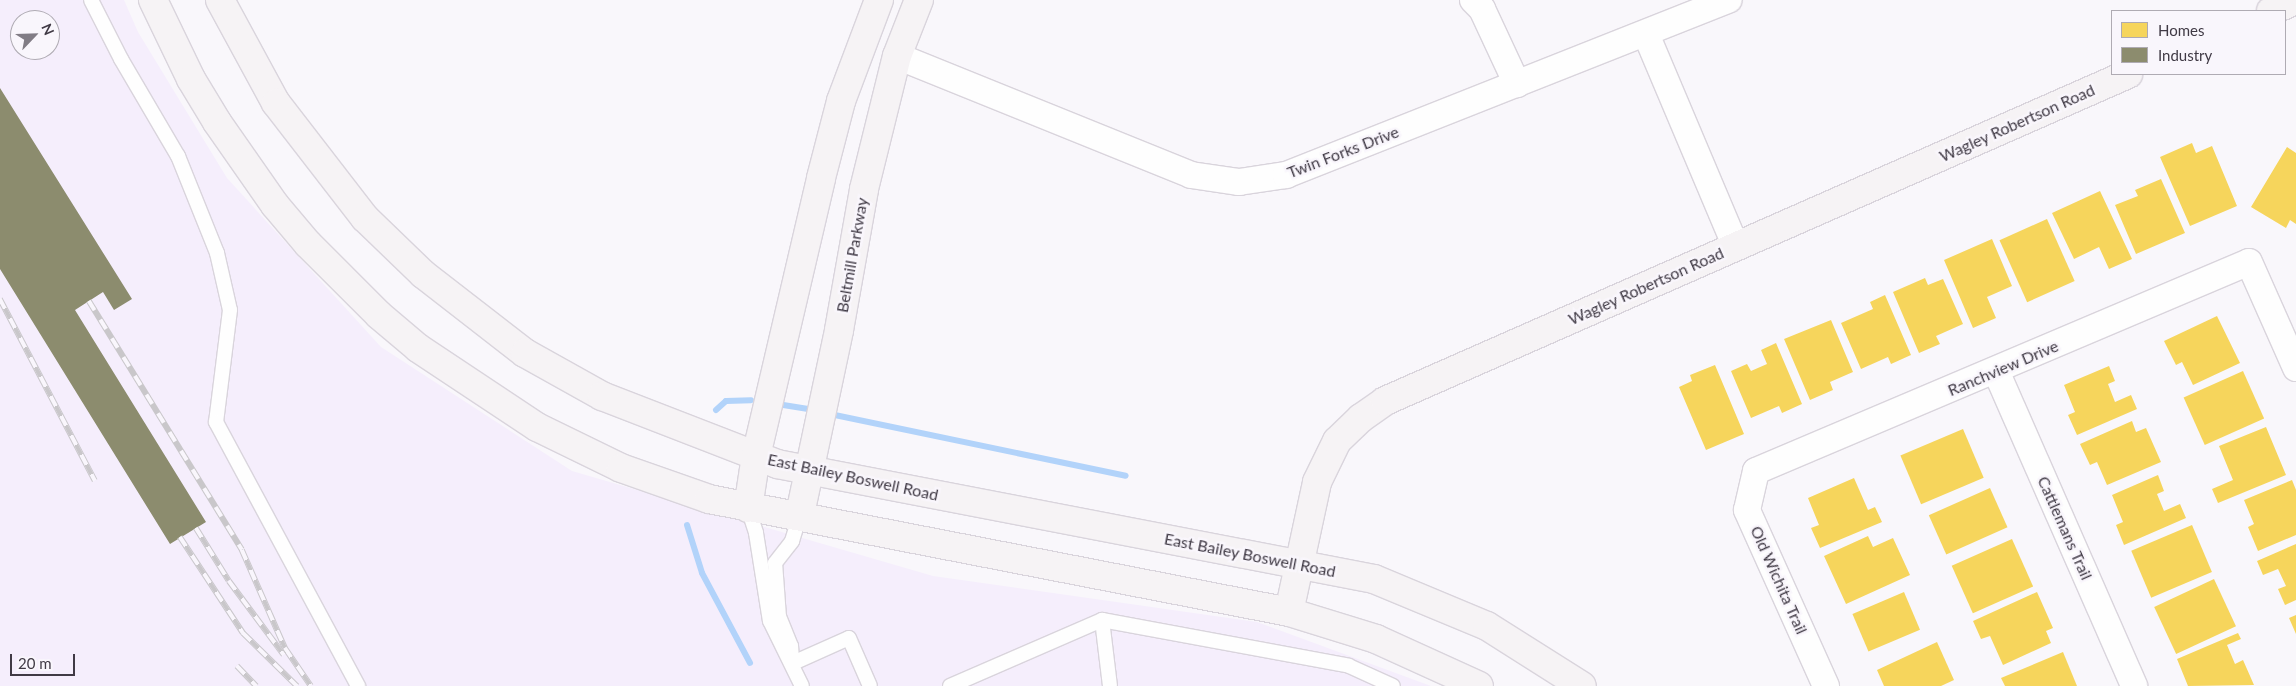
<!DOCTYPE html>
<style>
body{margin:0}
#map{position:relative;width:2296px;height:686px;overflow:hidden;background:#f9f7fb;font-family:Lato,sans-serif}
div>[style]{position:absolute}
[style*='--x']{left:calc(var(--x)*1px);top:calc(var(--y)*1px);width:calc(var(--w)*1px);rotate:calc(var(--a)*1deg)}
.built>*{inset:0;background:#f5eefc}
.homes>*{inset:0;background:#f6d55c;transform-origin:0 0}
.industry>*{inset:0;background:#8c8c6e}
.stream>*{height:6px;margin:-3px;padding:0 3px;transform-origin:3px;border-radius:3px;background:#b2d3fa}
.roads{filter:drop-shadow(1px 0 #d9d4dc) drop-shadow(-1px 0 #d9d4dc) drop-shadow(0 1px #d9d4dc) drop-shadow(0 -1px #d9d4dc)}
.lane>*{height:14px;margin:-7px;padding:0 7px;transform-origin:7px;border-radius:7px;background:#fefefe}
.street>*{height:26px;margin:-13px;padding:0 13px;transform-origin:13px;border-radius:13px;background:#fefefe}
.secondary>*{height:28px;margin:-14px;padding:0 14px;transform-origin:14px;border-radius:14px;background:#f6f3f5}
.rail>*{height:5.5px;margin-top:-2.75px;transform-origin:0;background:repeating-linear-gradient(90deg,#f9f6fc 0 11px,#c9c7ca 0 22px);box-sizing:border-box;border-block:1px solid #c9c7ca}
span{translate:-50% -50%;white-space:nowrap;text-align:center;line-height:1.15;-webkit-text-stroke:5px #f9f6fc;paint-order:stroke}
.street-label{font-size:16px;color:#403a45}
.legend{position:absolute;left:2111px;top:10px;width:175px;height:65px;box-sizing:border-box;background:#f9f6fc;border:1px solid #afabb3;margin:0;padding:6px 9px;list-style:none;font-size:15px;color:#403a45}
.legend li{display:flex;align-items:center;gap:10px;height:25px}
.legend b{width:25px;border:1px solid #afabb3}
.north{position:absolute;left:10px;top:10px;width:50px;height:50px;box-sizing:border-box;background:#f9f6fc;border:1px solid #afabb3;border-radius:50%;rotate:66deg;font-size:14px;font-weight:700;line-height:20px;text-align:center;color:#403a45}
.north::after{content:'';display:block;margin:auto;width:18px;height:22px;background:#817c85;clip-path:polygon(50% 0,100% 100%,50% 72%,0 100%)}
.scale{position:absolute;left:10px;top:654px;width:65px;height:22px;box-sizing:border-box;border:2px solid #403a45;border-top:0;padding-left:6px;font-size:15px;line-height:18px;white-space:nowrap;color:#403a45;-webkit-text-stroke:4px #f9f6fc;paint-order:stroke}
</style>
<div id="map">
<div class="built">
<i style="clip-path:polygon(evenodd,0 0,124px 0,138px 32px,227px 178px,381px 347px,572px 471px,933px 576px,1257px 622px,1431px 686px,0 686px,0 0,20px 20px,50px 20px,50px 50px,20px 50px,20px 20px)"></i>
</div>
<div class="homes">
<i style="clip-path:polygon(2192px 143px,2196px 153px,2212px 146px,2237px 206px,2190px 226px,2160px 157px)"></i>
<i style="clip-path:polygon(2287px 147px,2296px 153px,2296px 224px,2290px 220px,2286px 228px,2251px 207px)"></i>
<i style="clip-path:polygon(2161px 179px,2185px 233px,2136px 254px,2115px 205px,2138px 196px,2135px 190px)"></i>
<i style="clip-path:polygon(2100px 191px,2132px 259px,2109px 269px,2099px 247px,2074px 259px,2052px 213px)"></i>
<i style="left:2047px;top:219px;width:68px;height:52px;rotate:66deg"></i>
<i style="clip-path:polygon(1992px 239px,2012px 286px,1987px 297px,1996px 318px,1973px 328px,1944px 260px)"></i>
<i style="clip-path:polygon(1925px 278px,1928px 285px,1943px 279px,1963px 324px,1936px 336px,1940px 344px,1919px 353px,1893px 292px)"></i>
<i style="clip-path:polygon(1885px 295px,1911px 355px,1891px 364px,1888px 357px,1861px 369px,1841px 323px,1873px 309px,1870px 302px)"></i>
<i style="clip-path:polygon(2217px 316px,2240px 363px,2193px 385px,2182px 362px,2176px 365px,2164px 341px)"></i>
<i style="clip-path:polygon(1831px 320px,1853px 372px,1830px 382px,1833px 390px,1810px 400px,1784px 339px)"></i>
<i style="clip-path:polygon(1776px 343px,1802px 404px,1782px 413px,1779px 406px,1751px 418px,1731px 371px,1747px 364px,1751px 371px,1767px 364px,1761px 350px)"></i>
<i style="clip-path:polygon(1715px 365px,1744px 434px,1706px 450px,1679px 387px,1692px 381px,1690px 375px)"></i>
<i style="clip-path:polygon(2109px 366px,2115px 381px,2108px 384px,2115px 402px,2131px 395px,2137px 409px,2077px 435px,2068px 415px,2075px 412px,2064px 385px)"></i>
<i style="left:2243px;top:371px;width:52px;height:65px;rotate:66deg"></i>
<i style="clip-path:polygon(2132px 421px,2136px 432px,2146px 428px,2161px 462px,2107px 485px,2097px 462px,2090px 465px,2080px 444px)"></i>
<i style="clip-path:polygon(2266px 427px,2286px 475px,2218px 503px,2212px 489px,2233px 480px,2219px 446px)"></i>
<i style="left:1963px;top:429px;width:53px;height:68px;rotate:67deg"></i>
<i style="clip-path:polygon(2158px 475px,2164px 491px,2157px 494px,2164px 511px,2180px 504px,2186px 518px,2124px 545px,2116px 525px,2123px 522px,2112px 495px)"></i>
<i style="clip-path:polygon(1854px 478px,1868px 510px,1875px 507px,1882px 522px,1820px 548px,1811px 528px,1819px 525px,1808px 498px)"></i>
<i style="clip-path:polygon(2292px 480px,2296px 490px,2296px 535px,2258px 551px,2248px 527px,2254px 524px,2244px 500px)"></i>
<i style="left:1990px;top:488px;width:43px;height:67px;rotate:66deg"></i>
<i style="left:2192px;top:525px;width:51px;height:66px;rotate:67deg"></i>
<i style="clip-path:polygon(1868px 536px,1873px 547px,1893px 538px,1910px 575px,1846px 604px,1824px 556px)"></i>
<i style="left:2012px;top:539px;width:52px;height:66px;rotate:66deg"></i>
<i style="clip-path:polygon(2296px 544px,2296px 600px,2285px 605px,2278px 589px,2286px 586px,2278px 569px,2263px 575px,2257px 561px)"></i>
<i style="left:2214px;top:579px;width:52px;height:66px;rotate:65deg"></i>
<i style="left:1904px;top:592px;width:41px;height:56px;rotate:67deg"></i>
<i style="clip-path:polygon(2037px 592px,2053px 628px,2046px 631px,2051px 643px,2003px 665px,1990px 636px,1981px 639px,1973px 621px)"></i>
<i style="clip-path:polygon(2296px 615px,2296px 634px,2289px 618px)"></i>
<i style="clip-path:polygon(2238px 633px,2241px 639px,2227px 645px,2235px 664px,2243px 660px,2254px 685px,2188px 686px,2177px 659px)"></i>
<i style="clip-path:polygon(1937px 642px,1954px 680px,1941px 686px,1884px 686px,1877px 670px)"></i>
<i style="clip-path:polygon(2063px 652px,2077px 686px,2005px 686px,2001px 678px)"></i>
</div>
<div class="industry">
<i style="clip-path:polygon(0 88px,132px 299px,114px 310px,103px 292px,75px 310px,206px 522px,170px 544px,0 269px)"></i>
</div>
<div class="stream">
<i style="--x:777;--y:404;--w:30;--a:9"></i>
<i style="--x:716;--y:410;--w:13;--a:-42"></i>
<i style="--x:726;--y:401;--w:25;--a:-2"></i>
<i style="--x:830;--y:414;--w:302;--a:11.8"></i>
<i style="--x:687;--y:525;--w:50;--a:72.6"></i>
<i style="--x:702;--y:573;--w:102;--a:61.9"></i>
</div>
<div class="roads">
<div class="lane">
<i style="--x:91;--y:0;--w:66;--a:63"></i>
<i style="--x:121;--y:59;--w:113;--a:59.6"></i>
<i style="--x:178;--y:156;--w:105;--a:68.1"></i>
<i style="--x:217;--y:253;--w:58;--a:77.2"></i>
<i style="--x:230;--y:310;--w:113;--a:97.1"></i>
<i style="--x:216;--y:422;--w:300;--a:61.7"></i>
<i style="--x:748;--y:508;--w:26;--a:72"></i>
<i style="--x:756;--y:533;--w:89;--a:81"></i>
<i style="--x:770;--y:621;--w:72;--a:63.8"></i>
<i style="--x:1102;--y:620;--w:66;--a:83.1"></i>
<i style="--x:792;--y:660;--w:14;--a:-94"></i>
<i style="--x:791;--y:646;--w:31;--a:-112"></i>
<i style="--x:779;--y:617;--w:54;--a:-94.2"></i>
<i style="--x:775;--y:563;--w:28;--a:-52"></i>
<i style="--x:792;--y:541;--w:28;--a:-73"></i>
<i style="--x:793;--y:663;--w:61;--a:-24.1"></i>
<i style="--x:849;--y:638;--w:52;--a:66.4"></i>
<i style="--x:950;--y:686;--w:166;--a:-23.5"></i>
<i style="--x:1102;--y:620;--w:251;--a:10.5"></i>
<i style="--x:1349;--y:666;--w:48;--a:24.4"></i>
</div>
<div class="street">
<i style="--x:1473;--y:0;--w:13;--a:45"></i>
<i style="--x:1482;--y:9;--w:83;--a:65"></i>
<i style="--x:1646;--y:34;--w:231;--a:67.1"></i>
<i style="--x:897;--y:56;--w:317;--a:22"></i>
<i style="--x:1191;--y:175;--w:49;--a:8.3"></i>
<i style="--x:1239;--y:182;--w:48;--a:-8.5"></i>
<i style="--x:1286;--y:175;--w:476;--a:-21.6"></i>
<i style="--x:1996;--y:371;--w:344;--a:66.3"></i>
<i style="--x:1826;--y:686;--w:193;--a:-114.2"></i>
<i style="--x:1747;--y:510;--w:40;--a:-77"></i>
<i style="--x:1756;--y:471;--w:535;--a:-22.97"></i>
<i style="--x:2249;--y:262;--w:116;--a:66.1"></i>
</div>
<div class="secondary">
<i style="--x:153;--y:0;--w:88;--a:64.3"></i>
<i style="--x:191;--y:79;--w:50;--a:58.8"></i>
<i style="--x:217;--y:122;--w:101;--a:55.1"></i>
<i style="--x:275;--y:205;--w:51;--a:49.8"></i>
<i style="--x:308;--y:244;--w:100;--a:45"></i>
<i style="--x:379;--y:315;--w:51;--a:40.2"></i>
<i style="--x:418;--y:348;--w:143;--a:33.6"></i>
<i style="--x:537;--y:427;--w:93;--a:26"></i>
<i style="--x:621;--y:468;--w:93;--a:19.4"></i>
<i style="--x:709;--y:499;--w:591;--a:11.02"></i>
<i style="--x:1289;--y:612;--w:91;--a:17.2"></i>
<i style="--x:1376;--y:639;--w:113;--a:24.5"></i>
<i style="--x:220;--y:0;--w:117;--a:61.5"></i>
<i style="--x:276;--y:103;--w:145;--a:52.3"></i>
<i style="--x:365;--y:218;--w:81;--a:44"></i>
<i style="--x:423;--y:274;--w:129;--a:37.8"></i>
<i style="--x:525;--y:353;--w:88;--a:29.2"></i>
<i style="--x:602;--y:396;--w:188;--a:21.2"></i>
<i style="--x:777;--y:464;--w:608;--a:10.9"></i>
<i style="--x:1374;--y:579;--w:122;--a:22.6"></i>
<i style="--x:1487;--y:626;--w:112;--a:32.3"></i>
<i style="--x:2271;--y:11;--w:27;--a:-24"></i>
<i style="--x:748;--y:508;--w:53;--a:-81.3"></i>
<i style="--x:756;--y:456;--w:285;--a:-76.8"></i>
<i style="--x:821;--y:178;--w:80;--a:-75.4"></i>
<i style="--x:841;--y:101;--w:108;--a:-69.4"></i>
<i style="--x:800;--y:514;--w:188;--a:-78"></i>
<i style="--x:839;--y:330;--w:143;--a:-79.9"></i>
<i style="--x:864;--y:189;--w:137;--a:-76.1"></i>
<i style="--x:897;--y:56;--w:60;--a:-68.6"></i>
<i style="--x:1289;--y:612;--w:133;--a:-77.8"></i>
<i style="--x:1317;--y:482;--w:46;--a:-64"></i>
<i style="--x:1337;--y:441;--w:33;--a:-44"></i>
<i style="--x:1361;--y:418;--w:29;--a:-35"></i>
<i style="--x:1385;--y:401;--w:812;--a:-23.75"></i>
</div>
</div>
<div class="rail">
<i style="--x:0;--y:299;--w:205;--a:62.4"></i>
<i style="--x:89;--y:301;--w:292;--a:58.4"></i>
<i style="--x:242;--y:550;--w:107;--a:66.3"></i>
<i style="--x:285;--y:648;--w:46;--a:55.6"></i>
<i style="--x:196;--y:528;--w:62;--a:58.1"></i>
<i style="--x:229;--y:581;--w:92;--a:53.4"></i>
<i style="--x:180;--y:537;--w:115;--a:56.7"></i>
<i style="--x:243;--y:633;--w:76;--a:44.5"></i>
<i style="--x:237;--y:666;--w:28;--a:46"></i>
</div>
<div class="street-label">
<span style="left:2017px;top:123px;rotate:-24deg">Wagley Robertson Road</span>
<span style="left:1343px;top:152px;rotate:-21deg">Twin Forks Drive</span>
<span style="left:852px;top:255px;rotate:-80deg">Beltmill Parkway</span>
<span style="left:1646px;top:286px;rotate:-24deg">Wagley Robertson Road</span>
<span style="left:2003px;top:368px;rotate:-23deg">Ranchview Drive</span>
<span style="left:853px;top:477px;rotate:12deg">East Bailey Boswell Road</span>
<span style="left:2065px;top:528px;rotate:66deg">Cattlemans Trail</span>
<span style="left:1250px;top:555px;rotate:11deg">East Bailey Boswell Road</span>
<span style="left:1779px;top:580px;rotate:66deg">Old Wichita Trail</span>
</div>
<ul class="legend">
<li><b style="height:14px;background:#f6d55c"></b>Homes</li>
<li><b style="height:14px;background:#8c8c6e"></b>Industry</li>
</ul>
<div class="north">N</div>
<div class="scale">20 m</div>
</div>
